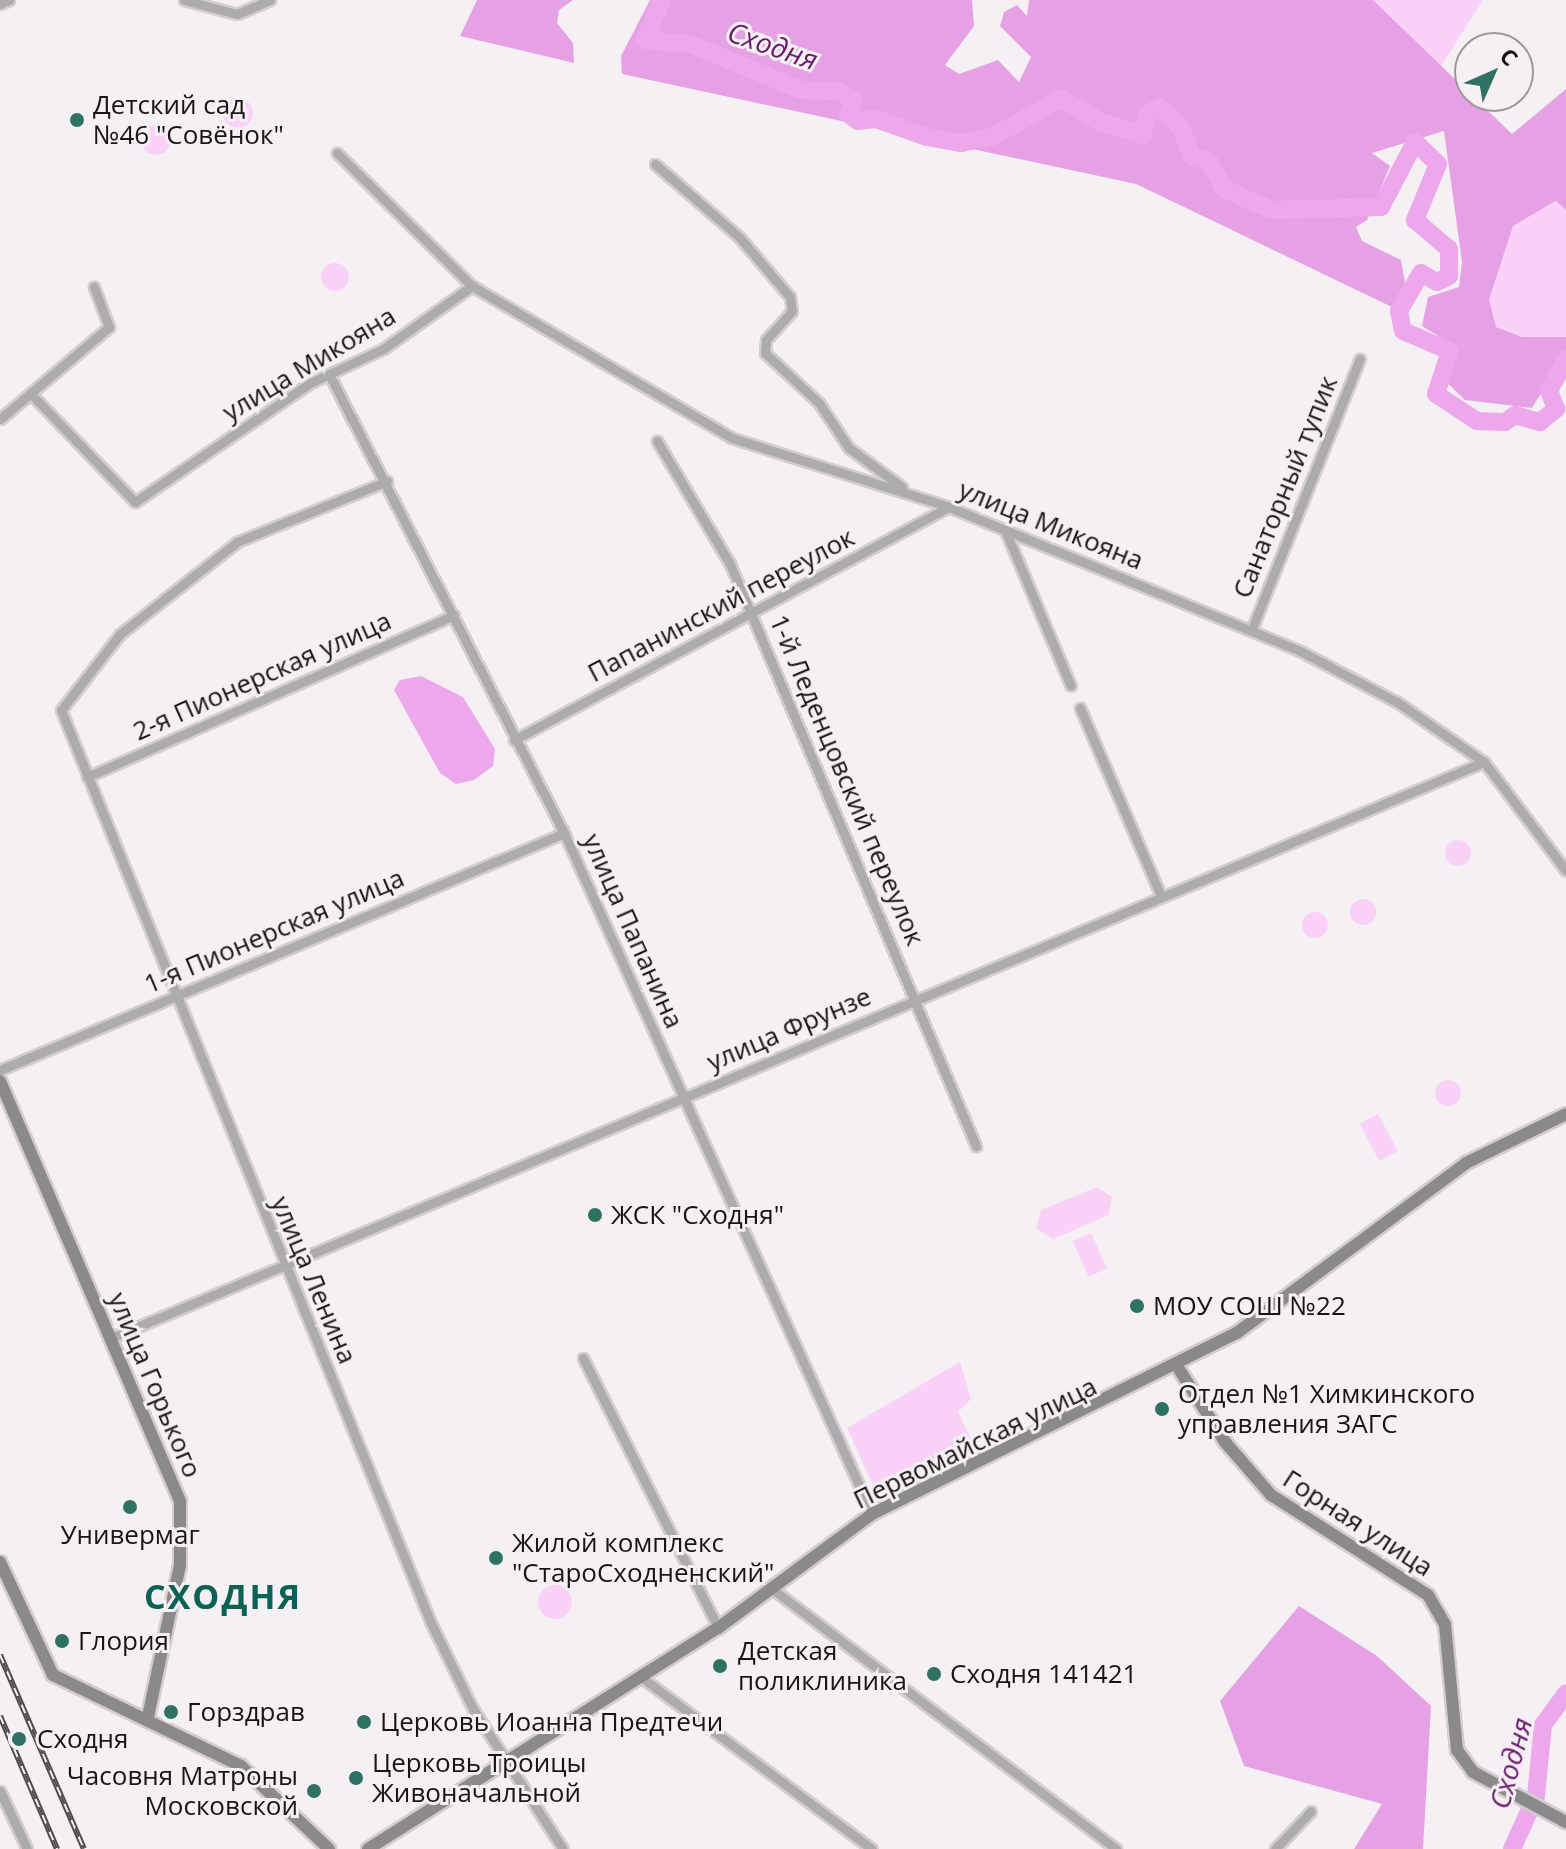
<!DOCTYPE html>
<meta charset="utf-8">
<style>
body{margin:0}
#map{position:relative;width:1566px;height:1849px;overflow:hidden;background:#f4f0f4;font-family:"Open Sans",sans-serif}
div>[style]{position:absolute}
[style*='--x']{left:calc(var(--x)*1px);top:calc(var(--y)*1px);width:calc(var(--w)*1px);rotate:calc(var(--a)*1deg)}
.green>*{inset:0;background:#fad2f8;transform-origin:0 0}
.round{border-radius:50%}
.forest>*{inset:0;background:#e6a1e5}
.water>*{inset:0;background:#eda8ec}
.river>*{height:18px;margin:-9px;padding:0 9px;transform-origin:9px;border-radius:9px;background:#eda8ec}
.roads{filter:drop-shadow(2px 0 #d1cdd1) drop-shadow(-2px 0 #d1cdd1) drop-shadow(0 2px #d1cdd1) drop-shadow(0 -2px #d1cdd1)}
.street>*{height:9px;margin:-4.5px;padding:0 4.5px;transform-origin:4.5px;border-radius:4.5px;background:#adabad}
.secondary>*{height:12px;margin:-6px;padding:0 6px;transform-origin:6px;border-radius:6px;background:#8c898c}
.rail>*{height:6px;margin-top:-3px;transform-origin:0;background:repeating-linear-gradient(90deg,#f4f0f4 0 9px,#4e4b4e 0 18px);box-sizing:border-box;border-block:2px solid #4e4b4e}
.dots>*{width:22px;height:22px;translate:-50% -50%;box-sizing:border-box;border:4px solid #f4f0f4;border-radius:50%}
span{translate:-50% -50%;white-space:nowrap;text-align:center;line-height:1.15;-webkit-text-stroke:6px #f4f0f4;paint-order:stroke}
.poi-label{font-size:26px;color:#171517}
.left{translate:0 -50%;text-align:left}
.right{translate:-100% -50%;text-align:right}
.street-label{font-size:26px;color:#171517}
.water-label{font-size:28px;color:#6b1b6d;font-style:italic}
.district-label{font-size:34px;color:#096253;font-weight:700;letter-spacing:2px}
.north{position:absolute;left:1454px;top:32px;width:80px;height:80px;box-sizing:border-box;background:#f4f0f4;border:2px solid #9c989c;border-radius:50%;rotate:45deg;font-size:22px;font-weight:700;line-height:32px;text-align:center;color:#171517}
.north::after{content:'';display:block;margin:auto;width:28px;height:36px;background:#2f7264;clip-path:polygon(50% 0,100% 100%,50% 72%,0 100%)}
</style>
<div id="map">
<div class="green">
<i style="clip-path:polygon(1373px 0,1483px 0,1441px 66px)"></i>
<i class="round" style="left:223px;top:98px;width:30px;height:30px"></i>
<i class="round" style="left:141px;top:125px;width:30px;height:30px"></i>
<i style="clip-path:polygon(1557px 201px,1566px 210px,1566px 337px,1522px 337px,1496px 327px,1489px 300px,1513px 226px)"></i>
<i class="round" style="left:321px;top:263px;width:28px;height:28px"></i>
<i class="round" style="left:1445px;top:840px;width:26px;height:26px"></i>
<i class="round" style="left:1350px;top:899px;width:26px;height:26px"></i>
<i class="round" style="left:1302px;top:912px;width:26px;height:26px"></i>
<i class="round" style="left:1435px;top:1080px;width:26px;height:26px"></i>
<i style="left:1378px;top:1114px;width:42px;height:21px;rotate:62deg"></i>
<i style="clip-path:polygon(1097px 1187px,1112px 1197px,1109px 1215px,1053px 1239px,1036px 1229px,1041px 1210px)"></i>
<i style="left:1091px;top:1233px;width:39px;height:20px;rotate:66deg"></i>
<i style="clip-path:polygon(960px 1362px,971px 1399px,958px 1412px,974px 1445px,875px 1490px,847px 1428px)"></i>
<i class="round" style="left:538px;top:1585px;width:34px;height:34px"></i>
</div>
<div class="forest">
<i style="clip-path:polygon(477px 0,573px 0,559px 10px,557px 23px,573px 43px,574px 63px,460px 36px)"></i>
<i style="clip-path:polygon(650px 0,972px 0,974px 26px,945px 65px,959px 74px,998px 60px,1019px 82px,1031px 57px,1000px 26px,1004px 12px,1017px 5px,1027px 16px,1029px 0,1373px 0,1512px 134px,1566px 89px,1566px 210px,1556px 201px,1513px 226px,1489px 300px,1496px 327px,1522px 337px,1566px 337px,1566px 353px,1532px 408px,1465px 400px,1443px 379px,1459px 349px,1422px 326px,1428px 297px,1459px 287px,1462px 262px,1444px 131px,1372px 153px,1390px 166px,1367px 220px,1356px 227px,1362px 241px,1401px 260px,1405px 282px,1394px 308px,1136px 184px,622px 74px,621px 56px)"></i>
<i style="clip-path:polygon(1299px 1606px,1377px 1656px,1431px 1706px,1423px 1849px,1354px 1849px,1382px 1804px,1244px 1766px,1220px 1701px)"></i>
</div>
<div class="water">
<i style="clip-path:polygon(421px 676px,463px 697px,495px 749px,493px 766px,474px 780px,456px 784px,440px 773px,394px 690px,400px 680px)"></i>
</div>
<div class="river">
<i style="--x:662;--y:0;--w:43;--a:113"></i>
<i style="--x:645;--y:40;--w:45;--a:5.1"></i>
<i style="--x:690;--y:44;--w:120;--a:22.5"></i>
<i style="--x:801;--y:90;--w:38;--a:2"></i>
<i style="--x:839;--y:91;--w:17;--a:31"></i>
<i style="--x:854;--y:100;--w:15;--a:113"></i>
<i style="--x:848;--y:114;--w:12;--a:35"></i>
<i style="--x:858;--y:121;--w:18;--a:-6"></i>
<i style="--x:876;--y:119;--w:54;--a:19.4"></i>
<i style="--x:927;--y:137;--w:35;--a:10"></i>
<i style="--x:961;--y:143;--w:32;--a:-11"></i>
<i style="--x:992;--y:137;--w:80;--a:-29.1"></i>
<i style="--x:1062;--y:98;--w:43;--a:32.6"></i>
<i style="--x:1098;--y:121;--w:47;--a:17.3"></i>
<i style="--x:1143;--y:135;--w:21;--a:-79"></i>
<i style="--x:1147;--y:114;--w:15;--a:-28"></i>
<i style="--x:1160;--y:107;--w:30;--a:45"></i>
<i style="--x:1181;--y:128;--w:31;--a:69"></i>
<i style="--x:1192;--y:157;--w:17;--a:13"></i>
<i style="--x:1209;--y:161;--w:32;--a:62"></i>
<i style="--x:1224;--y:189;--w:52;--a:23.6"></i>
<i style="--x:1272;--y:210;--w:109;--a:-1.6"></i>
<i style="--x:1381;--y:207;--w:73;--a:-62.4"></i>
<i style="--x:1415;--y:142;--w:32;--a:44"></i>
<i style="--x:1438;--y:164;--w:61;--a:112.3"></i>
<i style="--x:1415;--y:220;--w:45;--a:40.5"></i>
<i style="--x:1449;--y:249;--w:27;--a:90"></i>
<i style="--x:1449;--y:276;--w:13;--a:153"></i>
<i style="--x:1437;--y:282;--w:18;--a:-151"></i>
<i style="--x:1421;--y:273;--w:44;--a:120.1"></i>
<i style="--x:1399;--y:311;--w:20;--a:79"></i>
<i style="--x:1403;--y:331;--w:51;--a:23.1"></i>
<i style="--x:1450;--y:351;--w:45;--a:108"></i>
<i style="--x:1436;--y:394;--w:49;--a:33.4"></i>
<i style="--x:1477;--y:421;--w:28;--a:2"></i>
<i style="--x:1505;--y:422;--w:12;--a:-35"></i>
<i style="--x:1515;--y:415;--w:26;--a:16"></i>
<i style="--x:1540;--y:422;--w:21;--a:-39"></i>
<i style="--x:1556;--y:409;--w:19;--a:-111"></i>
<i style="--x:1549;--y:391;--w:36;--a:-62"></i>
<i style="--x:1512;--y:1849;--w:58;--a:-65.6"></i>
<i style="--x:1536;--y:1796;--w:71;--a:-84.4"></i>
<i style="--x:1543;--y:1725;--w:39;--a:-54"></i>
</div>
<div class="roads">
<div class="street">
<i style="--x:184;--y:0;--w:55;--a:14.8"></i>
<i style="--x:237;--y:14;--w:36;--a:-23"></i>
<i style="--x:0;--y:4;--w:10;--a:-24"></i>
<i style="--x:337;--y:153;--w:190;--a:44.6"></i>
<i style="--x:655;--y:164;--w:113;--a:41"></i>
<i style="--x:740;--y:238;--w:77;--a:49.7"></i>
<i style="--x:790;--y:297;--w:14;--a:82"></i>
<i style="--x:792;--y:311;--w:39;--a:132"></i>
<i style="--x:766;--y:340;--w:13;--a:94"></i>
<i style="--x:765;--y:353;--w:74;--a:42.8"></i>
<i style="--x:819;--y:403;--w:54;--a:56.3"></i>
<i style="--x:849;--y:448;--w:66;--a:36.3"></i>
<i style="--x:331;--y:378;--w:511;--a:62.88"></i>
<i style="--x:564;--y:833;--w:747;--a:65.66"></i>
<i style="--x:32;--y:395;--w:149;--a:46.1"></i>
<i style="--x:135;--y:502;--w:212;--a:-34.2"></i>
<i style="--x:310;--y:383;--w:81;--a:-25"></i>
<i style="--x:383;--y:349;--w:109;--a:-35.3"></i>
<i style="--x:472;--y:286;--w:301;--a:30.3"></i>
<i style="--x:732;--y:438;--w:228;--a:17.6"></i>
<i style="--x:949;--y:507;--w:382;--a:22.3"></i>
<i style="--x:1302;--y:652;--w:107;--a:27.8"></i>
<i style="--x:1397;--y:702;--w:106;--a:34.6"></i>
<i style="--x:1484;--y:762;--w:136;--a:53"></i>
<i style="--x:0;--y:419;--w:143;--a:-40.2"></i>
<i style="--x:109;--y:327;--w:43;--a:-110.6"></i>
<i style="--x:657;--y:441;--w:143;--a:59.3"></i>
<i style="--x:730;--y:564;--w:632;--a:67.09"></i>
<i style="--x:387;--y:481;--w:162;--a:157.9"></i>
<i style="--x:237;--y:542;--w:149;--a:141.8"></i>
<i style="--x:120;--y:634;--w:96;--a:127.8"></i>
<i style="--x:61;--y:710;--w:985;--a:67.94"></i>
<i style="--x:431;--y:1623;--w:96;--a:64"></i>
<i style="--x:473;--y:1709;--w:166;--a:57.3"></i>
<i style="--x:1005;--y:530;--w:169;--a:67.1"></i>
<i style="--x:1251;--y:631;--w:293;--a:-68.2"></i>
<i style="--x:1080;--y:708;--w:205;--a:66.7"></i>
<i style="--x:514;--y:740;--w:493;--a:-28.2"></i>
<i style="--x:87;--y:777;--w:401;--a:-23.8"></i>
<i style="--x:0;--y:1070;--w:612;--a:-22.79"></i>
<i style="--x:111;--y:1338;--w:1489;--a:-22.76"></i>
<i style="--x:583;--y:1358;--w:302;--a:63.4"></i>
<i style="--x:771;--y:1588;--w:433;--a:37.1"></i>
<i style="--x:641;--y:1677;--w:288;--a:36.7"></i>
<i style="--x:0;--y:1791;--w:64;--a:65"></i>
<i style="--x:1275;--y:1849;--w:52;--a:-46.5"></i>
</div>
<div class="secondary">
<i style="--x:0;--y:1081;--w:457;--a:66.8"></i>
<i style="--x:180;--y:1501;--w:64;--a:90"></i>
<i style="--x:180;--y:1565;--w:159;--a:101.9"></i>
<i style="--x:1177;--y:1366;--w:90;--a:57.7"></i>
<i style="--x:1225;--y:1442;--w:70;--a:49"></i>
<i style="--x:1271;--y:1495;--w:186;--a:32.5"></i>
<i style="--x:1428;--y:1595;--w:34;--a:60"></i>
<i style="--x:1445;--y:1625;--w:126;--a:84.5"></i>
<i style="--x:1457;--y:1750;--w:27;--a:54"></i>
<i style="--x:1473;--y:1772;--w:106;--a:28.3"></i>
<i style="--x:0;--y:1562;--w:125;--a:64.9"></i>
<i style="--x:53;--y:1675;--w:209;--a:25.8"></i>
<i style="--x:241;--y:1766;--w:121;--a:43.3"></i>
<i style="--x:368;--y:1849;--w:414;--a:-32.3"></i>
<i style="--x:718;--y:1628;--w:192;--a:-36.5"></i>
<i style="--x:872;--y:1514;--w:409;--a:-26.4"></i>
<i style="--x:1238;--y:1332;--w:284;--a:-36.5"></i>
<i style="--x:1466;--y:1163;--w:111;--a:-26.1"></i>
</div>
</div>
<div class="rail">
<i style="--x:0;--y:1655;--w:211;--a:66.6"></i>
<i style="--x:0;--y:1716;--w:145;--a:66.8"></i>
</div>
<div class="dots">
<i style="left:77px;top:120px;background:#2f7264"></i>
<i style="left:595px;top:1215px;background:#2f7264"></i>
<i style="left:1137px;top:1306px;background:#2f7264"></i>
<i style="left:1162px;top:1409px;background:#2f7264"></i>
<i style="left:130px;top:1507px;background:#2f7264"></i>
<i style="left:496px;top:1558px;background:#2f7264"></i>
<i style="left:62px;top:1641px;background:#2f7264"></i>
<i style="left:720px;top:1666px;background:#2f7264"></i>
<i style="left:934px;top:1674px;background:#2f7264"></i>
<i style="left:171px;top:1712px;background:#2f7264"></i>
<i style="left:364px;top:1722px;background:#2f7264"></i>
<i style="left:19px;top:1739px;background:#2f7264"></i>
<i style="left:356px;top:1778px;background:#2f7264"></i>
<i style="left:314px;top:1791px;background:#2f7264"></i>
</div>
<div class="poi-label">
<span class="left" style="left:93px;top:120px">Детский сад<br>№46 "Совёнок"</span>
<span class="left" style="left:611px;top:1215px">ЖСК "Сходня"</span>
<span class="left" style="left:1153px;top:1306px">МОУ СОШ №22</span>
<span class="left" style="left:1178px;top:1409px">Отдел №1 Химкинского<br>управления ЗАГС</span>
<span style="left:130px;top:1535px">Универмаг</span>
<span class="left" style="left:512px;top:1558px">Жилой комплекс<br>"СтароСходненский"</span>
<span class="left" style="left:78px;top:1641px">Глория</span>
<span class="left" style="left:738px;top:1666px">Детская<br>поликлиника</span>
<span class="left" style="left:950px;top:1674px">Сходня 141421</span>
<span class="left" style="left:187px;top:1712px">Горздрав</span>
<span class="left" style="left:380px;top:1722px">Церковь Иоанна Предтечи</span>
<span class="left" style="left:37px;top:1739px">Сходня</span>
<span class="left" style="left:372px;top:1778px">Церковь Троицы<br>Живоначальной</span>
<span class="right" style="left:298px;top:1791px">Часовня Матроны<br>Московской</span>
</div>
<div class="street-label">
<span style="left:309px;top:364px;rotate:-31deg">улица Микояна</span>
<span style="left:1285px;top:487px;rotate:-68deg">Санаторный тупик</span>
<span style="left:1051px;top:525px;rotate:22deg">улица Микояна</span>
<span style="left:721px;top:605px;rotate:-28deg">Папанинский переулок</span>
<span style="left:262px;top:676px;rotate:-24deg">2-я Пионерская улица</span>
<span style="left:847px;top:780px;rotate:67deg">1-й Леденцовский переулок</span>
<span style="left:274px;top:931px;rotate:-23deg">1-я Пионерская улица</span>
<span style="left:633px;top:931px;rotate:66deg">улица Папанина</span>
<span style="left:789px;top:1029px;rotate:-23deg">улица Фрунзе</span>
<span style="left:314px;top:1280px;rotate:67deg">улица Ленина</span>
<span style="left:155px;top:1385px;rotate:67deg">улица Горького</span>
<span style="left:975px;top:1443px;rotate:-26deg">Первомайская улица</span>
<span style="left:1358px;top:1523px;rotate:33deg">Горная улица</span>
</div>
<div class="water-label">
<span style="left:773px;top:45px;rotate:19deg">Сходня</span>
<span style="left:1510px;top:1763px;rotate:-75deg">Сходня</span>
</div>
<div class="district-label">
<span style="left:223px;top:1597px">СХОДНЯ</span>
</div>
<div class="north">С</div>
</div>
